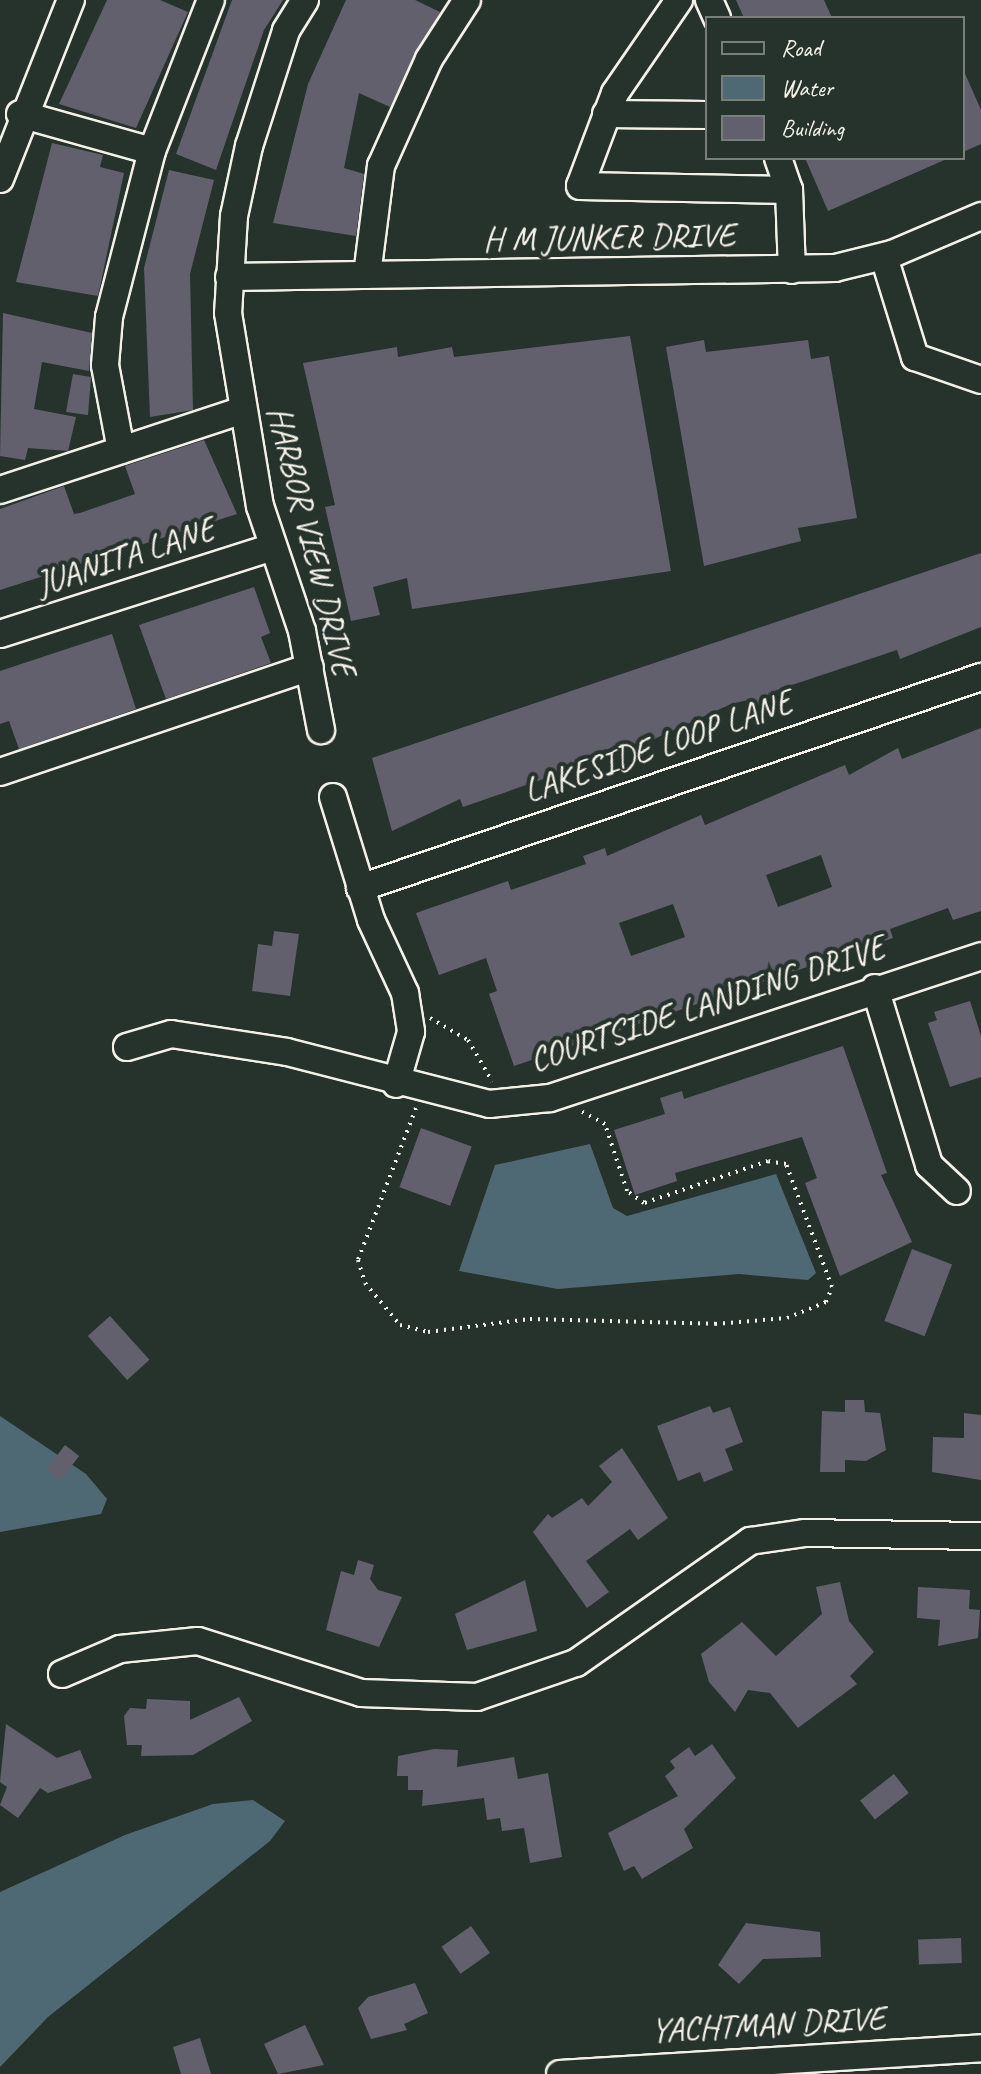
<!DOCTYPE html>
<style>
body{margin:0}
#map{position:relative;width:981px;height:2074px;overflow:hidden;background:#26332d;font-family:Caveat,sans-serif}
div>[style]{position:absolute}
[style*='--x']{left:calc(var(--x)*1px);top:calc(var(--y)*1px);width:calc(var(--w)*1px);rotate:calc(var(--a)*1deg)}
.water>*{inset:0;background:#4f6974}
.building>*{inset:0;background:#62606c;transform-origin:0 0}
.path>*{height:4px;margin-top:-2px;transform-origin:0;background:repeating-linear-gradient(90deg,#f4f1e8 0 2px,transparent 0 8px)}
.roads{filter:drop-shadow(2px 0 #f4f1e8) drop-shadow(-2px 0 #f4f1e8) drop-shadow(0 2px #f4f1e8) drop-shadow(0 -2px #f4f1e8)}
.minor>*{height:26px;margin:-13px;padding:0 13px;transform-origin:13px;border-radius:13px;background:#26332d}
span{translate:-50% -50%;white-space:nowrap;text-align:center;line-height:1.15;-webkit-text-stroke:8px #26332d;paint-order:stroke}
.street-label{font-size:34px;color:#f4f1e8}
.legend{position:absolute;left:705px;top:16px;width:260px;height:144px;box-sizing:border-box;background:#26332d;border:2px solid #787f78;margin:0;padding:10px 14px;list-style:none;font-size:24px;color:#f4f1e8}
.legend li{display:flex;align-items:center;gap:16px;height:40px}
.legend b{width:40px;border:2px solid #787f78}
</style>
<div id="map">
<div class="water">
<i style="clip-path:polygon(590px 1144px,613px 1208px,627px 1216px,776px 1174px,816px 1273px,808px 1280px,739px 1274px,558px 1289px,459px 1271px,495px 1165px)"></i>
<i style="clip-path:polygon(0 1416px,86px 1474px,107px 1499px,101px 1514px,0 1532px)"></i>
<i style="clip-path:polygon(253px 1800px,285px 1821px,270px 1841px,48px 2017px,0 2067px,0 1892px,125px 1835px,213px 1804px)"></i>
</div>
<div class="building">
<i style="clip-path:polygon(107px 0,160px 0,188px 12px,136px 128px,59px 104px)"></i>
<i style="clip-path:polygon(232px 0,283px 0,264px 30px,216px 170px,176px 154px)"></i>
<i style="clip-path:polygon(346px 0,415px 0,440px 12px,390px 107px,359px 93px,344px 168px,364px 174px,356px 236px,273px 223px,308px 84px)"></i>
<i style="clip-path:polygon(736px 0,824px 0,832px 18px,744px 18px)"></i>
<i style="clip-path:polygon(963px 69px,981px 110px,981px 144px,963px 152px)"></i>
<i style="clip-path:polygon(52px 143px,103px 155px,100px 167px,124px 173px,98px 296px,16px 282px)"></i>
<i style="clip-path:polygon(805px 158px,949px 158px,828px 211px)"></i>
<i style="clip-path:polygon(169px 170px,214px 180px,190px 274px,193px 410px,150px 417px,144px 268px)"></i>
<i style="clip-path:polygon(3px 313px,92px 333px,89px 371px,42px 362px,34px 409px,76px 417px,68px 451px,28px 448px,25px 460px,0 456px)"></i>
<i style="clip-path:polygon(630px 336px,671px 571px,412px 609px,407px 578px,373px 587px,380px 615px,351px 621px,325px 507px,335px 505px,303px 363px,397px 347px,398px 357px,452px 347px,454px 357px)"></i>
<i style="clip-path:polygon(704px 340px,706px 352px,808px 340px,811px 359px,829px 356px,857px 518px,798px 528px,801px 541px,704px 566px,666px 347px)"></i>
<i style="clip-path:polygon(73px 374px,91px 377px,88px 415px,66px 412px)"></i>
<i style="clip-path:polygon(204px 440px,237px 514px,0 590px,0 509px,64px 486px,74px 514px,80px 513px,135px 494px,125px 466px)"></i>
<i style="clip-path:polygon(981px 553px,981px 627px,900px 659px,897px 650px,774px 691px,777px 700px,755px 708px,752px 699px,731px 704px,630px 750px,609px 757px,606px 749px,575px 760px,578px 767px,463px 807px,460px 799px,392px 831px,372px 758px)"></i>
<i style="clip-path:polygon(254px 587px,270px 633px,261px 637px,271px 663px,166px 699px,139px 625px)"></i>
<i style="clip-path:polygon(112px 634px,136px 709px,19px 749px,9px 721px,0 724px,0 671px)"></i>
<i style="clip-path:polygon(evenodd,981px 728px,981px 911px,953px 920px,948px 908px,890px 929px,893px 938px,514px 1066px,489px 994px,497px 991px,486px 958px,439px 975px,416px 913px,508px 881px,511px 890px,549px 877px,586px 864px,583px 856px,605px 848px,607px 856px,701px 815px,705px 825px,845px 765px,849px 775px,898px 748px,902px 759px,981px 728px,821px 855px,832px 887px,778px 907px,766px 875px,821px 855px,981px 728px,673px 904px,685px 937px,631px 956px,619px 923px,673px 904px)"></i>
<i style="clip-path:polygon(274px 931px,299px 934px,290px 996px,252px 991px,258px 944px,272px 946px)"></i>
<i style="clip-path:polygon(970px 1001px,981px 1036px,981px 1077px,950px 1087px,928px 1023px,937px 1020px,934px 1012px)"></i>
<i style="clip-path:polygon(843px 1046px,887px 1173px,881px 1175px,912px 1242px,840px 1276px,805px 1183px,817px 1178px,802px 1137px,675px 1173px,677px 1181px,635px 1195px,614px 1130px,665px 1114px,660px 1098px,682px 1091px,684px 1099px)"></i>
<i style="left:421px;top:1128px;width:54px;height:63px;rotate:20deg"></i>
<i style="left:912px;top:1249px;width:43px;height:77px;rotate:21deg"></i>
<i style="left:110px;top:1316px;width:59px;height:30px;rotate:48deg"></i>
<i style="clip-path:polygon(845px 1400px,864px 1400px,865px 1412px,880px 1413px,886px 1450px,866px 1461px,845px 1460px,845px 1472px,820px 1472px,822px 1411px,845px 1412px)"></i>
<i style="clip-path:polygon(710px 1406px,713px 1413px,730px 1407px,743px 1442px,725px 1449px,733px 1470px,704px 1482px,700px 1472px,678px 1481px,657px 1426px)"></i>
<i style="clip-path:polygon(964px 1413px,981px 1415px,981px 1480px,932px 1472px,933px 1437px,964px 1438px)"></i>
<i style="left:65px;top:1445px;width:18px;height:31px;rotate:38deg"></i>
<i style="clip-path:polygon(622px 1448px,668px 1518px,638px 1540px,630px 1529px,586px 1561px,609px 1592px,587px 1608px,533px 1532px,548px 1514px,552px 1518px,582px 1498px,588px 1506px,612px 1482px,599px 1466px)"></i>
<i style="clip-path:polygon(358px 1560px,374px 1565px,370px 1579px,378px 1590px,402px 1597px,379px 1647px,326px 1630px,341px 1571px,354px 1575px)"></i>
<i style="clip-path:polygon(525px 1580px,537px 1631px,467px 1650px,455px 1614px)"></i>
<i style="clip-path:polygon(840px 1582px,849px 1621px,874px 1652px,850px 1676px,857px 1684px,798px 1728px,770px 1693px,748px 1690px,735px 1712px,709px 1682px,701px 1654px,742px 1622px,776px 1656px,822px 1614px,816px 1587px)"></i>
<i style="clip-path:polygon(918px 1587px,970px 1590px,969px 1609px,980px 1610px,978px 1638px,938px 1646px,940px 1620px,917px 1618px)"></i>
<i style="clip-path:polygon(239px 1697px,252px 1721px,193px 1755px,141px 1756px,142px 1745px,127px 1745px,124px 1716px,130px 1708px,146px 1709px,147px 1699px,190px 1701px,190px 1720px)"></i>
<i style="clip-path:polygon(6px 1724px,57px 1758px,80px 1750px,92px 1778px,48px 1793px,40px 1788px,18px 1818px,0 1805px,7px 1787px,0 1782px)"></i>
<i style="clip-path:polygon(712px 1744px,736px 1778px,684px 1829px,693px 1848px,642px 1879px,634px 1866px,624px 1871px,608px 1833px,678px 1796px,665px 1776px,675px 1768px,670px 1761px,689px 1747px,695px 1756px)"></i>
<i style="clip-path:polygon(434px 1749px,458px 1750px,457px 1767px,514px 1757px,518px 1779px,548px 1773px,562px 1857px,530px 1863px,524px 1828px,502px 1831px,500px 1818px,487px 1820px,484px 1798px,422px 1806px,423px 1790px,408px 1790px,408px 1776px,397px 1776px,398px 1756px)"></i>
<i style="left:894px;top:1774px;width:24px;height:43px;rotate:52deg"></i>
<i style="clip-path:polygon(746px 1923px,820px 1932px,821px 1957px,763px 1959px,739px 1984px,718px 1965px)"></i>
<i style="left:471px;top:1926px;width:33px;height:36px;rotate:55deg"></i>
<i style="left:961px;top:1938px;width:25px;height:43px;rotate:88deg"></i>
<i style="clip-path:polygon(415px 1983px,428px 2013px,404px 2024px,407px 2030px,371px 2039px,358px 2008px,368px 1997px)"></i>
<i style="clip-path:polygon(305px 2025px,324px 2065px,278px 2074px,264px 2044px)"></i>
<i style="clip-path:polygon(200px 2038px,211px 2074px,181px 2074px,173px 2047px)"></i>
</div>
<div class="path">
<i style="--x:430;--y:1018;--w:44;--a:30.1"></i>
<i style="--x:468;--y:1040;--w:48;--a:59.7"></i>
<i style="--x:416;--y:1108;--w:163;--a:110.9"></i>
<i style="--x:358;--y:1260;--w:24;--a:73"></i>
<i style="--x:365;--y:1283;--w:55;--a:50.2"></i>
<i style="--x:400;--y:1325;--w:29;--a:14"></i>
<i style="--x:428;--y:1332;--w:103;--a:-7.3"></i>
<i style="--x:530;--y:1319;--w:185;--a:1.5"></i>
<i style="--x:715;--y:1324;--w:72;--a:-4.8"></i>
<i style="--x:787;--y:1318;--w:42;--a:-22.3"></i>
<i style="--x:826;--y:1302;--w:16;--a:-68"></i>
<i style="--x:832;--y:1287;--w:131;--a:-110.5"></i>
<i style="--x:786;--y:1164;--w:18;--a:-171"></i>
<i style="--x:768;--y:1161;--w:131;--a:161.3"></i>
<i style="--x:644;--y:1203;--w:21;--a:-145"></i>
<i style="--x:627;--y:1191;--w:71;--a:-108.2"></i>
<i style="--x:605;--y:1124;--w:27;--a:-152"></i>
</div>
<div class="roads">
<div class="minor">
<i style="--x:305;--y:0;--w:36;--a:122"></i>
<i style="--x:286;--y:31;--w:121;--a:107.8"></i>
<i style="--x:249;--y:146;--w:72;--a:102.1"></i>
<i style="--x:234;--y:216;--w:97;--a:93.5"></i>
<i style="--x:228;--y:313;--w:196;--a:80.6"></i>
<i style="--x:260;--y:506;--w:132;--a:71.4"></i>
<i style="--x:302;--y:631;--w:101;--a:79.1"></i>
<i style="--x:679;--y:0;--w:113;--a:124.5"></i>
<i style="--x:615;--y:93;--w:99;--a:110.6"></i>
<i style="--x:580;--y:186;--w:209;--a:1.1"></i>
<i style="--x:789;--y:190;--w:80;--a:87.9"></i>
<i style="--x:709;--y:0;--w:20;--a:66"></i>
<i style="--x:20;--y:114;--w:137;--a:15.7"></i>
<i style="--x:606;--y:114;--w:101;--a:0.6"></i>
<i style="--x:778;--y:158;--w:34;--a:71"></i>
<i style="--x:0;--y:179;--w:193;--a:-68.4"></i>
<i style="--x:884;--y:257;--w:105;--a:72.8"></i>
<i style="--x:915;--y:357;--w:70;--a:19.2"></i>
<i style="--x:367;--y:275;--w:110;--a:-82.7"></i>
<i style="--x:381;--y:166;--w:117;--a:-65.8"></i>
<i style="--x:429;--y:59;--w:70;--a:-57.2"></i>
<i style="--x:229;--y:277;--w:606;--a:-0.85"></i>
<i style="--x:835;--y:268;--w:59;--a:-13.8"></i>
<i style="--x:892;--y:254;--w:97;--a:-23.1"></i>
<i style="--x:121;--y:450;--w:86;--a:-100.7"></i>
<i style="--x:105;--y:365;--w:48;--a:-85.2"></i>
<i style="--x:109;--y:317;--w:171;--a:-75.5"></i>
<i style="--x:152;--y:151;--w:162;--a:-68.7"></i>
<i style="--x:0;--y:490;--w:253;--a:-18.2"></i>
<i style="--x:0;--y:634;--w:286;--a:-17.7"></i>
<i style="--x:0;--y:772;--w:327;--a:-18.7"></i>
<i style="--x:333;--y:797;--w:129;--a:72.8"></i>
<i style="--x:371;--y:920;--w:81;--a:65"></i>
<i style="--x:405;--y:993;--w:39;--a:81"></i>
<i style="--x:411;--y:1032;--w:54;--a:106.1"></i>
<i style="--x:360;--y:888;--w:656;--a:-18.77"></i>
<i style="--x:875;--y:988;--w:185;--a:73"></i>
<i style="--x:929;--y:1165;--w:38;--a:43"></i>
<i style="--x:127;--y:1047;--w:46;--a:-16.5"></i>
<i style="--x:171;--y:1034;--w:117;--a:8.8"></i>
<i style="--x:287;--y:1052;--w:209;--a:14.4"></i>
<i style="--x:489;--y:1104;--w:61;--a:-5.6"></i>
<i style="--x:550;--y:1098;--w:454;--a:-18.2"></i>
<i style="--x:62;--y:1674;--w:63;--a:-23.3"></i>
<i style="--x:120;--y:1649;--w:78;--a:-5.9"></i>
<i style="--x:198;--y:1641;--w:171;--a:17.7"></i>
<i style="--x:361;--y:1693;--w:116;--a:2"></i>
<i style="--x:477;--y:1697;--w:105;--a:-19"></i>
<i style="--x:576;--y:1663;--w:213;--a:-35"></i>
<i style="--x:750;--y:1541;--w:56;--a:-8.3"></i>
<i style="--x:805;--y:1533;--w:176;--a:1"></i>
<i style="--x:560;--y:2074;--w:422;--a:-3.5"></i>
</div>
</div>
<div class="street-label">
<span style="left:609px;top:237px;rotate:-1deg">H M JUNKER DRIVE</span>
<span style="left:312px;top:541px;rotate:76deg">HARBOR VIEW DRIVE</span>
<span style="left:125px;top:556px;rotate:-18deg">JUANITA LANE</span>
<span style="left:658px;top:746px;rotate:-19deg">LAKESIDE LOOP LANE</span>
<span style="left:707px;top:1003px;rotate:-18deg">COURTSIDE LANDING DRIVE</span>
<span style="left:768px;top:2024px;rotate:-3deg">YACHTMAN DRIVE</span>
</div>
<ul class="legend">
<li><b style="height:10px;background:#26332d"></b>Road</li>
<li><b style="height:22px;background:#4f6974"></b>Water</li>
<li><b style="height:22px;background:#62606c"></b>Building</li>
</ul>
</div>
